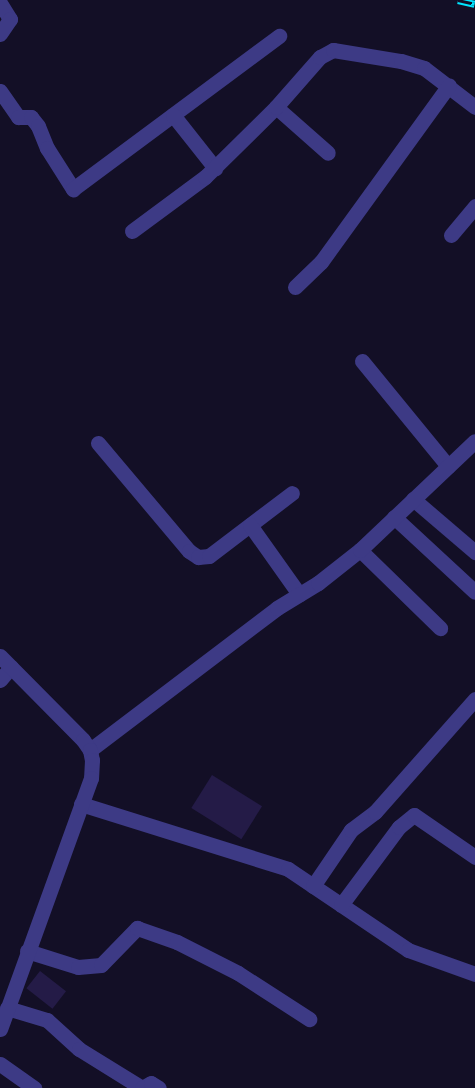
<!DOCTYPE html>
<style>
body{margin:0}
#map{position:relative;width:475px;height:1088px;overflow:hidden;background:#130f26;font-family:"Asap Condensed",sans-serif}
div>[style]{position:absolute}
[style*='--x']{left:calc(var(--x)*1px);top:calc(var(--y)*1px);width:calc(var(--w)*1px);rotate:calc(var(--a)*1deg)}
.building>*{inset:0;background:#241b47;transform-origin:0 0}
.minor>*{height:15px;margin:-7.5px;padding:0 7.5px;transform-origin:7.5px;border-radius:7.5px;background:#3d3a85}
.tertiary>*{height:15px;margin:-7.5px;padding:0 7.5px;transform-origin:7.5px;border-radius:7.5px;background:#3d3a85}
.rail>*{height:7px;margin-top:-3.5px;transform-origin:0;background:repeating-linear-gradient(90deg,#130f26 0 14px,#00e5ff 0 28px);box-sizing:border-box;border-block:2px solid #00e5ff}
span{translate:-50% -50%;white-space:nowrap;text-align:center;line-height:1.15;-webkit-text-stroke:5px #130f26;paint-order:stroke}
</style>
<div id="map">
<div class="building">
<i style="left:212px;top:775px;width:59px;height:39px;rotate:32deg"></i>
<i style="left:40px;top:971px;width:33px;height:22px;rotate:38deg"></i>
</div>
<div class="minor">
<i style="--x:0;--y:3;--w:19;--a:58"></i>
<i style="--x:10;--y:19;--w:18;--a:124"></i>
<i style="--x:0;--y:91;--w:32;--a:55"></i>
<i style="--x:18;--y:117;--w:13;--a:0"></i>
<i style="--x:31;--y:117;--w:11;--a:52"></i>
<i style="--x:38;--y:126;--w:24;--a:68"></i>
<i style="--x:47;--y:148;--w:49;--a:57.6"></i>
<i style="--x:73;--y:189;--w:257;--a:-36.6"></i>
<i style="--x:276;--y:107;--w:69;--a:41.5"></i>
<i style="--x:173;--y:115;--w:68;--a:51.6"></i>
<i style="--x:132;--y:231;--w:91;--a:-36.5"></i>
<i style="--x:205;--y:177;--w:100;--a:-44.6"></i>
<i style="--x:276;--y:107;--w:67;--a:-48.7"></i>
<i style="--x:320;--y:57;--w:15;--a:-28"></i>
<i style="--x:333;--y:50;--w:69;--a:9.2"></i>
<i style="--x:401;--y:61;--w:24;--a:17"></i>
<i style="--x:424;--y:68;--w:64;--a:37.4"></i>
<i style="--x:451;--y:235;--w:38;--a:-50"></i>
<i style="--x:295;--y:287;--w:36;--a:-44"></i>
<i style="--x:321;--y:262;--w:218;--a:-54.1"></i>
<i style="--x:362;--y:361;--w:136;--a:50.7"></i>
<i style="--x:98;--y:443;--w:141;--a:49.9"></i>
<i style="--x:189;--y:551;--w:11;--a:34"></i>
<i style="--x:198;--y:557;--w:11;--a:-5"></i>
<i style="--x:209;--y:556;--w:104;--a:-37.2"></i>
<i style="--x:413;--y:499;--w:82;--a:40.5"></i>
<i style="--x:394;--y:517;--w:110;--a:42.8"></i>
<i style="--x:250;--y:525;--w:85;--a:54.6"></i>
<i style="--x:360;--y:550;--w:112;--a:44.3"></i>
<i style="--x:0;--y:680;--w:17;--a:-50"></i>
<i style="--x:90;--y:750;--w:235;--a:-37.2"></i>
<i style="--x:277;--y:608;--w:48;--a:-31.4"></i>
<i style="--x:318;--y:583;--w:53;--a:-38.2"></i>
<i style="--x:360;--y:550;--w:158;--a:-43.5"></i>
<i style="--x:81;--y:804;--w:217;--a:17.4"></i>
<i style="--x:288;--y:869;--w:145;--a:34"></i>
<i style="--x:408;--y:950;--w:71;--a:19.7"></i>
<i style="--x:313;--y:886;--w:68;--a:-55.8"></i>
<i style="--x:351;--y:830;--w:30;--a:-37"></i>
<i style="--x:375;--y:812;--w:151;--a:-48.5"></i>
<i style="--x:341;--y:905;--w:97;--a:-53.4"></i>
<i style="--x:399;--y:827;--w:19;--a:-39"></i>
<i style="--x:414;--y:815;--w:74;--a:34.5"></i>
<i style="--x:27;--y:951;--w:53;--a:17.4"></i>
<i style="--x:78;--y:967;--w:23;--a:-5"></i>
<i style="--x:101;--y:965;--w:52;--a:-45.8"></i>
<i style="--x:137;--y:928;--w:42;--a:19.3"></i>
<i style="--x:177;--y:942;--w:68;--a:26.9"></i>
<i style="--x:238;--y:973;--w:85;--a:32.9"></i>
<i style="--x:7;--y:1008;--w:42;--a:16.7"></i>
<i style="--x:47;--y:1020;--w:43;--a:42.2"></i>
<i style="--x:79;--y:1049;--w:74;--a:31.8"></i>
<i style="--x:142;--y:1088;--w:10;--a:-29"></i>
<i style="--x:151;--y:1083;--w:9;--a:32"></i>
<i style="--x:0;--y:1064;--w:42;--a:35.2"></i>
</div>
<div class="tertiary">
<i style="--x:0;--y:656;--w:118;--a:45.3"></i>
<i style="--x:83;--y:740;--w:12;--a:55"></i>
<i style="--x:90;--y:750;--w:10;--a:79"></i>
<i style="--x:92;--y:760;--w:18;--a:93"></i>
<i style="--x:91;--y:778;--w:267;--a:109.9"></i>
</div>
<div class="rail">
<i style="--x:458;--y:0;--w:17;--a:13"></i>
</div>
</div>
